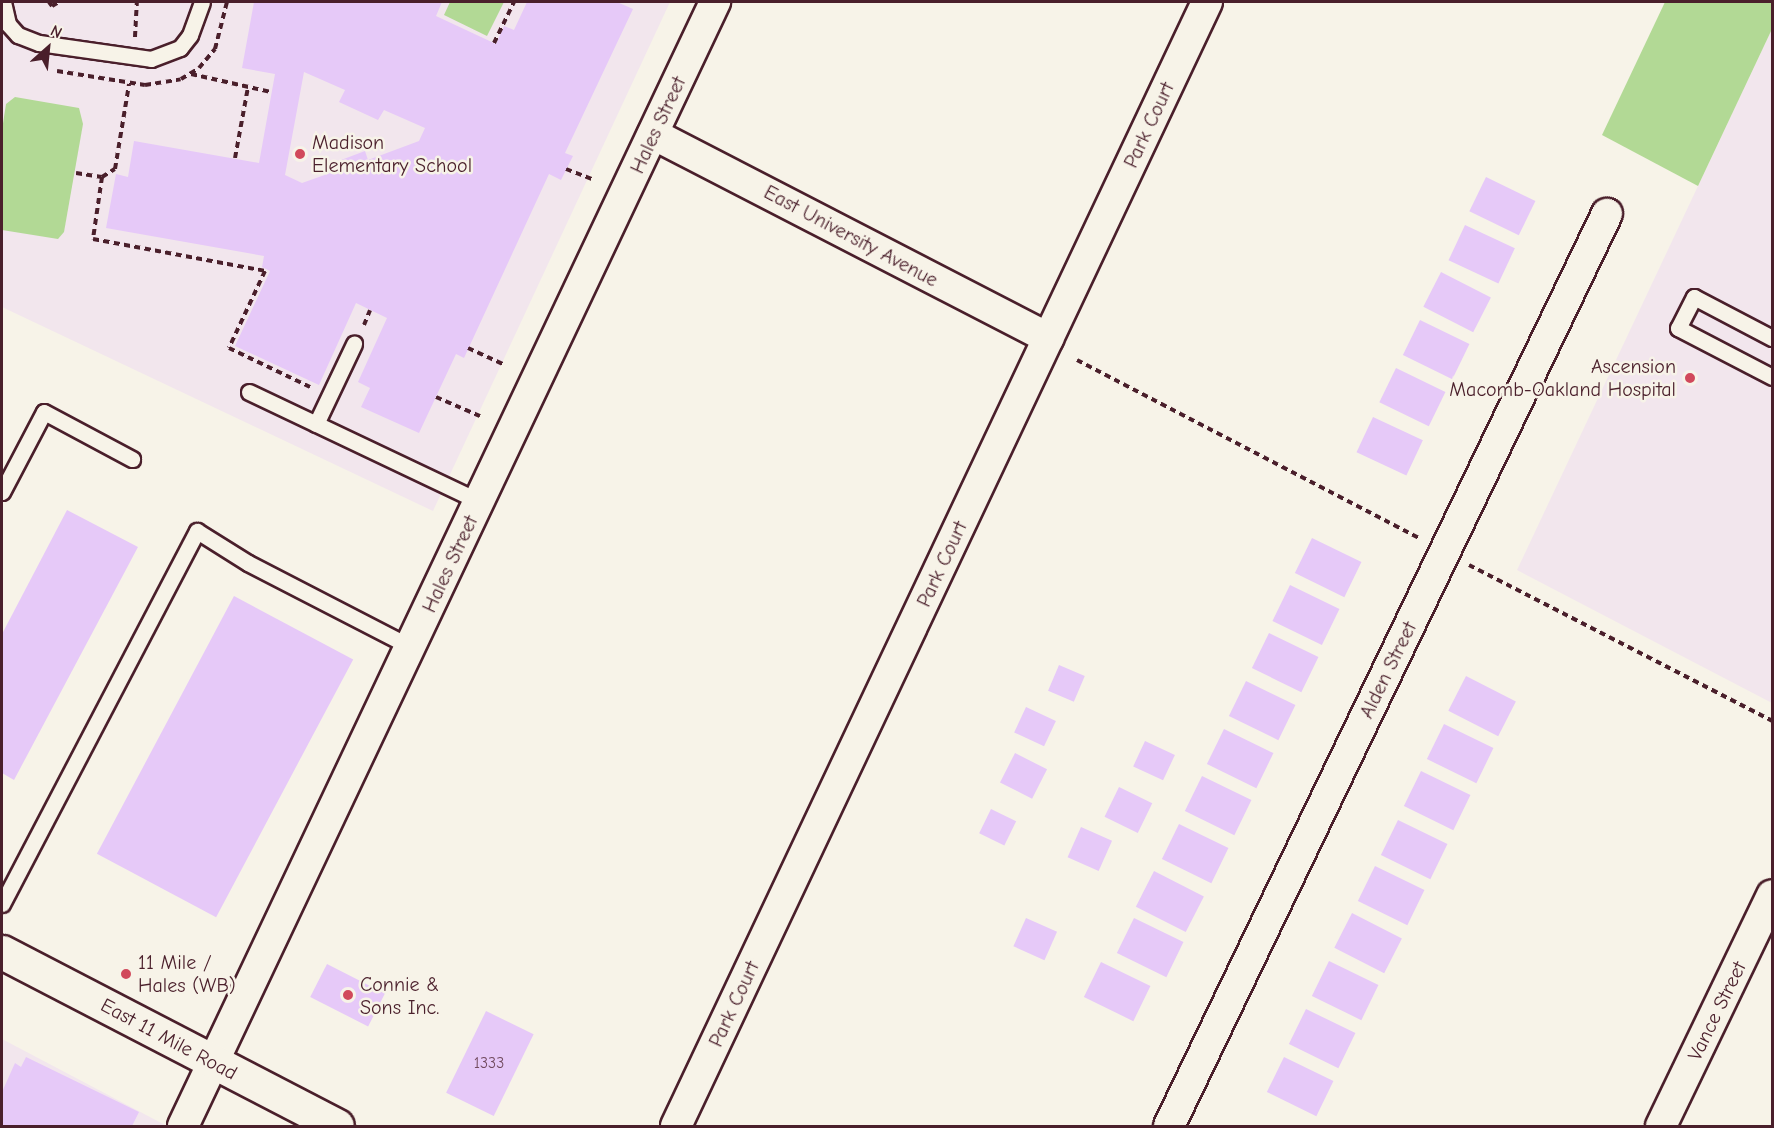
<!DOCTYPE html>
<style>
body{margin:0}
#map{position:relative;width:1774px;height:1128px;overflow:hidden;background:#f7f3e8;font-family:"Comic Neue",sans-serif}
div>[style]{position:absolute}
[style*='--x']{left:calc(var(--x)*1px);top:calc(var(--y)*1px);width:calc(var(--w)*1px);rotate:calc(var(--a)*1deg)}
.built>*{inset:0;background:#f2e6ed}
.green>*{inset:0;background:#b2d995}
.building>*{inset:0;background:#e6c9f8;transform-origin:0 0}
.path>*{height:4px;margin-top:-2px;transform-origin:0;background:repeating-linear-gradient(90deg,#4a1f2b 0 6px,transparent 0 10.5px)}
.roads{filter:drop-shadow(2px 0 #4a1f2b) drop-shadow(-2px 0 #4a1f2b) drop-shadow(0 2px #4a1f2b) drop-shadow(0 -2px #4a1f2b)}
.lane>*{height:15px;margin:-7.5px;padding:0 7.5px;transform-origin:7.5px;border-radius:7.5px;background:#f7f3e8}
.street>*{height:30px;margin:-15px;padding:0 15px;transform-origin:15px;border-radius:15px;background:#f7f3e8}
.secondary>*{height:33px;margin:-16.5px;padding:0 16.5px;transform-origin:16.5px;border-radius:16.5px;background:#f7f3e8}
.dots>*{width:16px;height:16px;translate:-50% -50%;box-sizing:border-box;border:3px solid #f7f3e8;border-radius:50%}
span{translate:-50% -50%;white-space:nowrap;text-align:center;line-height:1.15;-webkit-text-stroke:5px #f7f3e8;paint-order:stroke}
.number-label{font-size:16px;color:#714a5e}
.number-label span{-webkit-text-stroke-width:0}
.street-label{font-size:20px;color:#4a1f2b}
.poi-label{font-size:20px;color:#4a1f2b}
.left{translate:0 -50%;text-align:left}
.right{translate:-100% -50%;text-align:right}
.frame{position:absolute;inset:0;border:3px solid #4a1f2b;pointer-events:none}
.north{position:absolute;left:18px;top:18px;width:60px;height:60px;-webkit-text-stroke:4px #f7f3e8;paint-order:stroke;rotate:27deg;font-size:16px;font-weight:700;line-height:24px;text-align:center;color:#4a1f2b}
.north::after{content:'';display:block;margin:auto;width:21px;height:27px;background:#4a1f2b;clip-path:polygon(50% 0,100% 100%,50% 72%,0 100%)}
</style>
<div id="map">
<div class="built">
<i style="clip-path:polygon(2px 2px,670px 2px,433px 511px,2px 307px)"></i>
<i style="clip-path:polygon(1772px 29px,1772px 703px,1517px 570px)"></i>
<i style="clip-path:polygon(2px 1039px,167px 1126px,2px 1126px)"></i>
</div>
<div class="green">
<i style="clip-path:polygon(450px 2px,504px 2px,487px 36px,444px 15px)"></i>
<i style="clip-path:polygon(1665px 2px,1772px 2px,1772px 29px,1698px 186px,1602px 135px)"></i>
<i style="clip-path:polygon(15px 97px,79px 108px,83px 124px,64px 232px,58px 239px,2px 230px,2px 130px,6px 104px)"></i>
</div>
<div class="building">
<i style="clip-path:polygon(evenodd,254px 2px,442px 2px,436px 16px,496px 44px,504px 26px,514px 30px,527px 2px,617px 2px,633px 9px,565px 153px,573px 156px,561px 180px,549px 174px,464px 358px,456px 354px,419px 433px,361px 407px,370px 388px,358px 382px,387px 318px,356px 303px,319px 385px,235px 346px,270px 271px,262px 267px,264px 256px,106px 228px,116px 174px,128px 177px,134px 141px,259px 163px,275px 74px,242px 68px,254px 2px,304px 72px,345px 90px,339px 102px,378px 120px,384px 110px,425px 128px,419px 141px,368px 160px,365px 151px,333px 163px,336px 171px,302px 183px,285px 175px,304px 72px)"></i>
<i style="left:1486px;top:177px;width:55px;height:38px;rotate:26deg"></i>
<i style="left:1465px;top:225px;width:55px;height:39px;rotate:25deg"></i>
<i style="left:1441px;top:272px;width:56px;height:39px;rotate:27deg"></i>
<i style="left:1420px;top:320px;width:55px;height:39px;rotate:26deg"></i>
<i style="left:1396px;top:368px;width:55px;height:38px;rotate:26deg"></i>
<i style="left:1373px;top:417px;width:55px;height:39px;rotate:25deg"></i>
<i style="clip-path:polygon(67px 510px,138px 547px,14px 780px,2px 773px,2px 634px)"></i>
<i style="left:1312px;top:538px;width:55px;height:39px;rotate:26deg"></i>
<i style="left:1290px;top:585px;width:55px;height:40px;rotate:26deg"></i>
<i style="left:234px;top:596px;width:135px;height:292px;rotate:28deg"></i>
<i style="left:1269px;top:633px;width:55px;height:39px;rotate:26deg"></i>
<i style="left:1059px;top:665px;width:28px;height:28px;rotate:23deg"></i>
<i style="left:1466px;top:676px;width:56px;height:39px;rotate:27deg"></i>
<i style="left:1246px;top:681px;width:55px;height:39px;rotate:26deg"></i>
<i style="left:1026px;top:707px;width:33px;height:28px;rotate:25deg"></i>
<i style="left:1444px;top:724px;width:55px;height:39px;rotate:26deg"></i>
<i style="left:1224px;top:729px;width:55px;height:39px;rotate:26deg"></i>
<i style="left:1145px;top:741px;width:33px;height:28px;rotate:25deg"></i>
<i style="left:1015px;top:753px;width:36px;height:33px;rotate:27deg"></i>
<i style="left:1421px;top:771px;width:55px;height:39px;rotate:26deg"></i>
<i style="left:1202px;top:776px;width:55px;height:39px;rotate:26deg"></i>
<i style="left:1119px;top:787px;width:37px;height:33px;rotate:26deg"></i>
<i style="left:991px;top:809px;width:28px;height:27px;rotate:26deg"></i>
<i style="left:1398px;top:820px;width:55px;height:39px;rotate:26deg"></i>
<i style="left:1179px;top:824px;width:55px;height:39px;rotate:26deg"></i>
<i style="left:1081px;top:827px;width:34px;height:33px;rotate:24deg"></i>
<i style="left:1375px;top:866px;width:55px;height:39px;rotate:26deg"></i>
<i style="left:1154px;top:871px;width:56px;height:40px;rotate:27deg"></i>
<i style="left:1352px;top:913px;width:56px;height:39px;rotate:27deg"></i>
<i style="left:1026px;top:918px;width:34px;height:31px;rotate:24deg"></i>
<i style="left:1134px;top:918px;width:55px;height:39px;rotate:26deg"></i>
<i style="left:1329px;top:961px;width:55px;height:39px;rotate:26deg"></i>
<i style="left:1101px;top:962px;width:55px;height:39px;rotate:26deg"></i>
<i style="left:327px;top:964px;width:65px;height:37px;rotate:27deg"></i>
<i style="left:1306px;top:1009px;width:55px;height:39px;rotate:26deg"></i>
<i style="left:486px;top:1011px;width:53px;height:91px;rotate:26deg"></i>
<i style="clip-path:polygon(26px 1057px,139px 1112px,132px 1126px,2px 1126px,2px 1092px,15px 1063px,21px 1067px)"></i>
<i style="left:1284px;top:1057px;width:55px;height:39px;rotate:26deg"></i>
</div>
<div class="path">
<i style="--x:49;--y:2;--w:5;--a:53"></i>
<i style="--x:52;--y:6;--w:8;--a:-30"></i>
<i style="--x:135;--y:37;--w:35;--a:-87"></i>
<i style="--x:494;--y:43;--w:46;--a:-64"></i>
<i style="--x:57;--y:71;--w:89;--a:9"></i>
<i style="--x:145;--y:85;--w:36;--a:-9"></i>
<i style="--x:181;--y:79;--w:21;--a:-31"></i>
<i style="--x:199;--y:68;--w:25;--a:-50"></i>
<i style="--x:215;--y:49;--w:49;--a:-75.7"></i>
<i style="--x:191;--y:74;--w:82;--a:12.7"></i>
<i style="--x:235;--y:158;--w:72;--a:-79.6"></i>
<i style="--x:566;--y:169;--w:28;--a:21"></i>
<i style="--x:76;--y:173;--w:26;--a:9"></i>
<i style="--x:102;--y:177;--w:15;--a:-32"></i>
<i style="--x:115;--y:169;--w:86;--a:-80.6"></i>
<i style="--x:102;--y:177;--w:63;--a:98.3"></i>
<i style="--x:93;--y:239;--w:175;--a:10.5"></i>
<i style="--x:265;--y:271;--w:85;--a:115.1"></i>
<i style="--x:229;--y:348;--w:90;--a:25.7"></i>
<i style="--x:364;--y:325;--w:16;--a:-68"></i>
<i style="--x:468;--y:348;--w:41;--a:24.7"></i>
<i style="--x:1077;--y:360;--w:386;--a:27.5"></i>
<i style="--x:436;--y:397;--w:48;--a:23.4"></i>
<i style="--x:1469;--y:565;--w:341;--a:27.2"></i>
</div>
<div class="roads">
<div class="lane">
<i style="--x:3;--y:2;--w:23;--a:77"></i>
<i style="--x:8;--y:24;--w:15;--a:48"></i>
<i style="--x:18;--y:35;--w:22;--a:21"></i>
<i style="--x:39;--y:43;--w:113;--a:8.1"></i>
<i style="--x:151;--y:59;--w:31;--a:-21"></i>
<i style="--x:180;--y:48;--w:16;--a:-52"></i>
<i style="--x:190;--y:35;--w:35;--a:-70"></i>
<i style="--x:1772;--y:338;--w:88;--a:-152.3"></i>
<i style="--x:1694;--y:297;--w:35;--a:117"></i>
<i style="--x:1678;--y:328;--w:106;--a:27.5"></i>
<i style="--x:249;--y:392;--w:255;--a:25.4"></i>
<i style="--x:316;--y:424;--w:89;--a:-64.6"></i>
<i style="--x:2;--y:492;--w:90;--a:-62.3"></i>
<i style="--x:44;--y:412;--w:100;--a:28.1"></i>
<i style="--x:2;--y:904;--w:421;--a:-62.4"></i>
<i style="--x:197;--y:531;--w:60;--a:32.1"></i>
<i style="--x:248;--y:563;--w:183;--a:27.3"></i>
</div>
<div class="street">
<i style="--x:653;--y:134;--w:445;--a:27.3"></i>
<i style="--x:183;--y:1126;--w:1244;--a:-64.67"></i>
<i style="--x:676;--y:1126;--w:1243;--a:-64.71"></i>
<i style="--x:1169;--y:1126;--w:1012;--a:-64.35"></i>
<i style="--x:1661;--y:1126;--w:256;--a:-64.3"></i>
</div>
<div class="secondary">
<i style="--x:2;--y:952;--w:377;--a:27.4"></i>
</div>
</div>
<div class="dots">
<i style="left:300px;top:154px;background:#d1495b"></i>
<i style="left:1690px;top:378px;background:#d1495b"></i>
<i style="left:126px;top:974px;background:#d1495b"></i>
<i style="left:348px;top:995px;background:#d1495b"></i>
</div>
<div class="number-label">
<span style="left:489px;top:1063px">1333</span>
</div>
<div class="street-label">
<span style="left:658px;top:125px;rotate:-65deg">Hales Street</span>
<span style="left:1149px;top:125px;rotate:-65deg">Park Court</span>
<span style="left:851px;top:236px;rotate:28deg">East University Avenue</span>
<span style="left:450px;top:564px;rotate:-65deg">Hales Street</span>
<span style="left:942px;top:564px;rotate:-65deg">Park Court</span>
<span style="left:1388px;top:670px;rotate:-64deg">Alden Street</span>
<span style="left:734px;top:1004px;rotate:-65deg">Park Court</span>
<span style="left:1717px;top:1011px;rotate:-64deg">Vance Street</span>
<span style="left:169px;top:1039px;rotate:28deg">East 11 Mile Road</span>
</div>
<div class="poi-label">
<span class="left" style="left:312px;top:154px">Madison<br>Elementary School</span>
<span class="right" style="left:1676px;top:378px">Ascension<br>Macomb-Oakland Hospital</span>
<span class="left" style="left:138px;top:974px">11 Mile /<br>Hales (WB)</span>
<span class="left" style="left:360px;top:996px">Connie &amp;<br>Sons Inc.</span>
</div>
<div class="frame"></div>
<div class="north">N</div>
</div>
